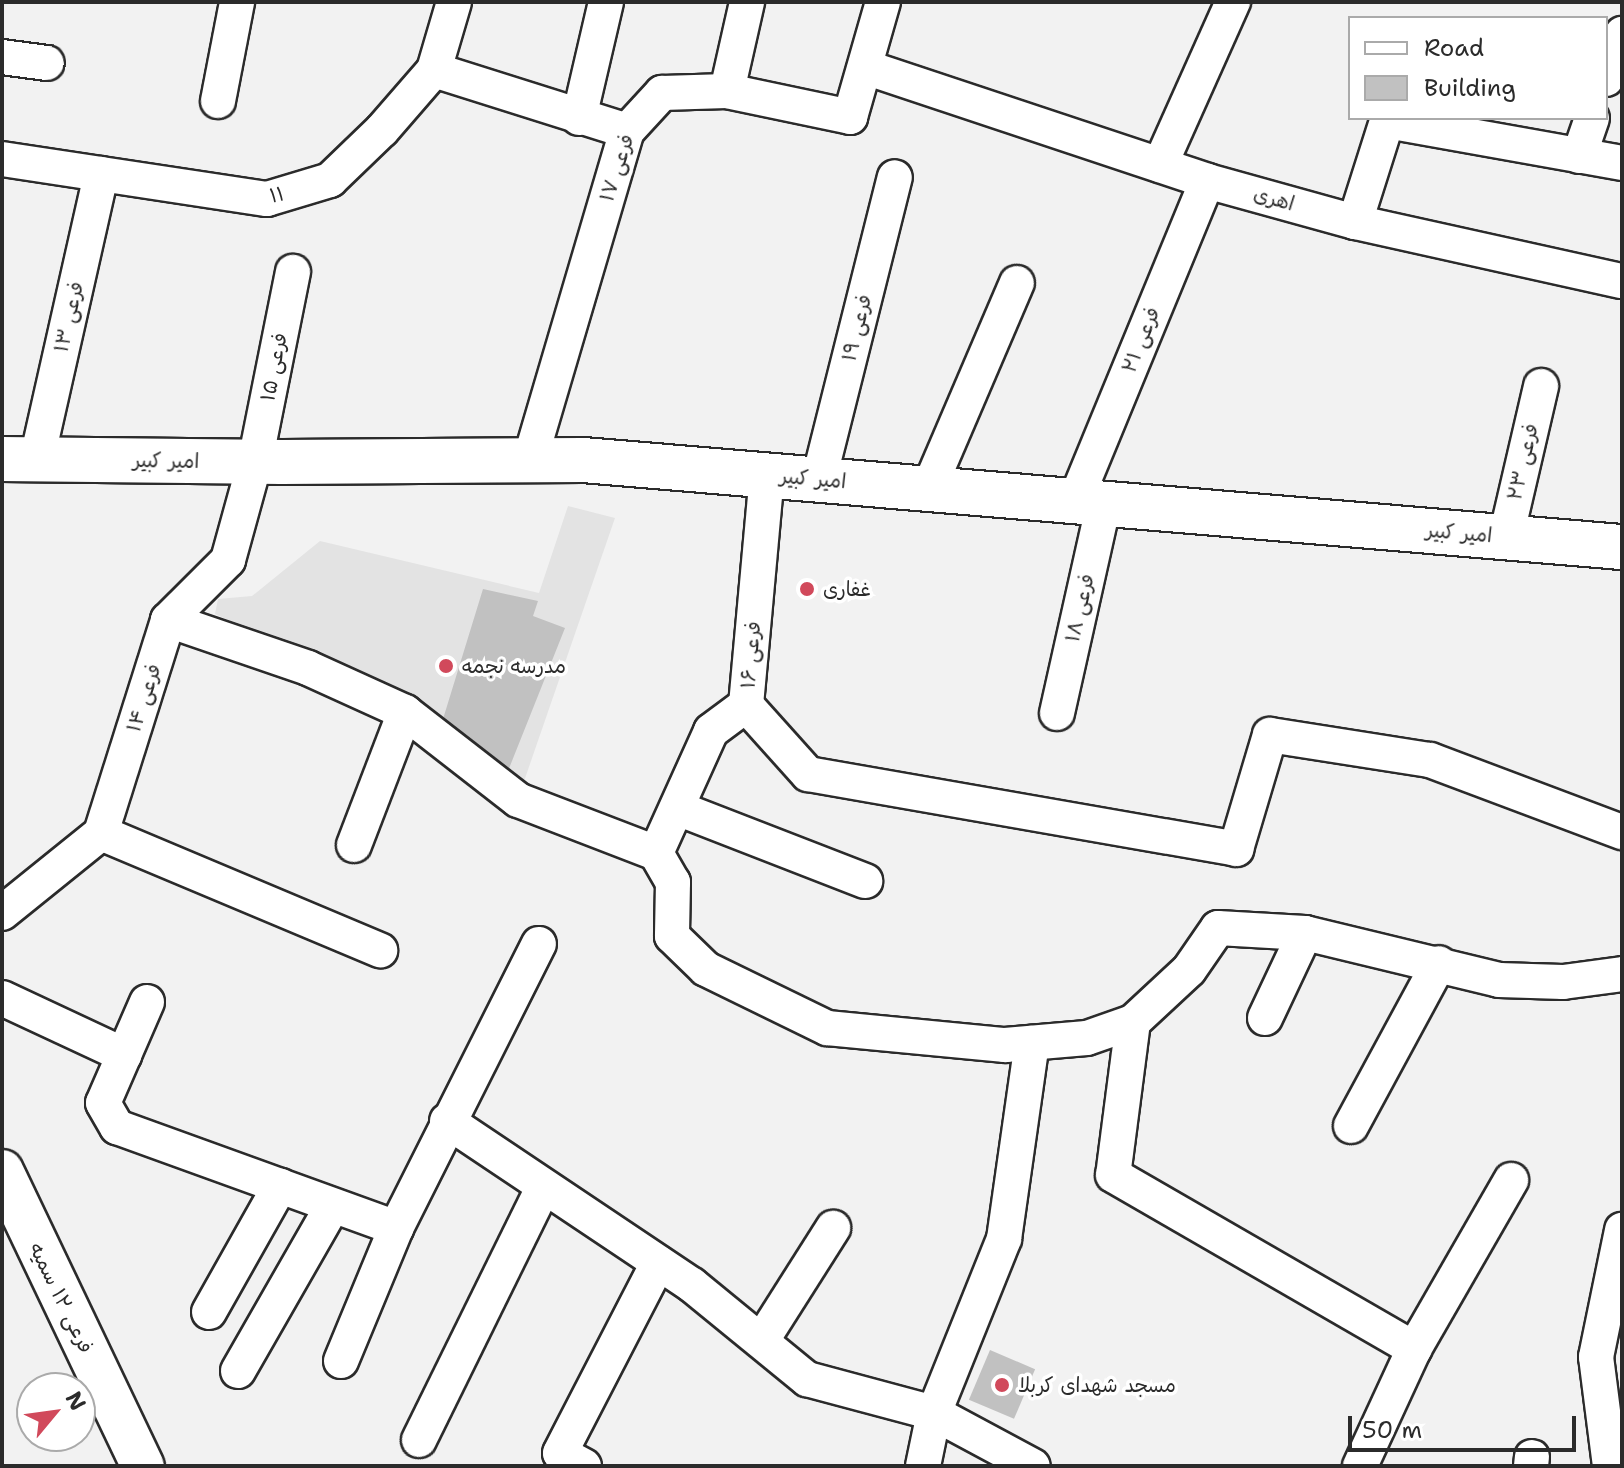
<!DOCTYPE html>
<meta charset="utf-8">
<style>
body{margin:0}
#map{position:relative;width:1624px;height:1468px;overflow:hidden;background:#f2f2f2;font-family:"Shantell Sans","Playpen Sans Arabic",sans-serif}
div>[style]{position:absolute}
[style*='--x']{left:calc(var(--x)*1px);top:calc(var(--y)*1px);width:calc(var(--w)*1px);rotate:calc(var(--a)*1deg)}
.built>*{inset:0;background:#e3e3e3}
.building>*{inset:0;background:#c1c1c1;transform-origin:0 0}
.roads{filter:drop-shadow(2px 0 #2b2b2b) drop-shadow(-2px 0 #2b2b2b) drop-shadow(0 2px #2b2b2b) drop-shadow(0 -2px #2b2b2b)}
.minor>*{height:34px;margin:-17px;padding:0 17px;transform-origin:17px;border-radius:17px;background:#fff}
.tertiary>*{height:42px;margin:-21px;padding:0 21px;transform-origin:21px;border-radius:21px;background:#fff}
.secondary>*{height:44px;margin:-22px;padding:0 22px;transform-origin:22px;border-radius:22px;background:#fff}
.dots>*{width:22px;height:22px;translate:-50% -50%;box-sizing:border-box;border:4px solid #fff;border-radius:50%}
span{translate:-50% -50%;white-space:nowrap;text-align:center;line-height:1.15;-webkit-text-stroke:7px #fff;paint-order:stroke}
.street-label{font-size:20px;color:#2b2b2b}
.poi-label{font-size:20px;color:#2b2b2b}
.left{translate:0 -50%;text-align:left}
.frame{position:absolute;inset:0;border:4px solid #2b2b2b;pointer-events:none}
.legend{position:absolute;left:1348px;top:16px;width:260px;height:104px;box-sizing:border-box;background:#fff;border:2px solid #aaa;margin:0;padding:10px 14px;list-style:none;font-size:24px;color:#2b2b2b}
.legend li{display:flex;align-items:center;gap:16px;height:40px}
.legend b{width:40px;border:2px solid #aaa}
.north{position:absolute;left:16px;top:1372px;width:80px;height:80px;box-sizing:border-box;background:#fff;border:2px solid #aaa;border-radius:50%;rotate:61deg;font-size:22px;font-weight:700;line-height:32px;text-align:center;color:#2b2b2b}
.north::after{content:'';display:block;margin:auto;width:28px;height:36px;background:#d1495b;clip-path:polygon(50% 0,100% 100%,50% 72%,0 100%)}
.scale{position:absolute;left:1348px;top:1416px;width:228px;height:36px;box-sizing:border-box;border:4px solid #2b2b2b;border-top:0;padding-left:10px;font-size:24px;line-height:28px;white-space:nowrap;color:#2b2b2b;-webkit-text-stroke:6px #fff;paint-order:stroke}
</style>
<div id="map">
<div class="built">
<i style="clip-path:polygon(568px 506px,615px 518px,522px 787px,443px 719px,215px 614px,218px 599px,252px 596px,320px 541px,539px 593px)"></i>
</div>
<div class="building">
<i style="clip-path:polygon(483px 589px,538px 601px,533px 616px,565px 628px,508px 771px,443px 719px)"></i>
<i style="left:990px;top:1350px;width:49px;height:54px;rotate:23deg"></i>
</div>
<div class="roads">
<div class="minor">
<i style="--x:2;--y:57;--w:45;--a:7.6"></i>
<i style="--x:865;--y:67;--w:360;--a:18.4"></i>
<i style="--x:1207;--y:181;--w:154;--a:15.5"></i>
<i style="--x:1355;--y:222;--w:106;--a:-72.4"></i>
<i style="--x:1387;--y:121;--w:239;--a:10.1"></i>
<i style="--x:434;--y:70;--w:202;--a:17.5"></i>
<i style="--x:1606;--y:79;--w:48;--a:-70.4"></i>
<i style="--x:727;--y:91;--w:91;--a:-77.3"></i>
<i style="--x:218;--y:101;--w:101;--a:-79.1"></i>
<i style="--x:579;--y:118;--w:119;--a:-76.9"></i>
<i style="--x:1579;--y:156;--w:40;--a:-71.1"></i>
<i style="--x:2;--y:159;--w:268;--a:8.6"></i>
<i style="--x:267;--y:199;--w:66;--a:-16.8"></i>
<i style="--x:330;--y:180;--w:72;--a:-43.9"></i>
<i style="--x:382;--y:130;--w:79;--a:-49.1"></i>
<i style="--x:434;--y:70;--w:71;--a:-73.6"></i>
<i style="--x:1160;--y:165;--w:179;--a:-65.9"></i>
<i style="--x:1355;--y:222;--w:273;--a:12.5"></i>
<i style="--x:37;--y:459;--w:292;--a:-77.3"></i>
<i style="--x:530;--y:460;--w:343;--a:-73.6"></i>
<i style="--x:627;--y:131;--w:52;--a:-47.4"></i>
<i style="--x:662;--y:93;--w:65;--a:-1.8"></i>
<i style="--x:727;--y:91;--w:126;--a:11.9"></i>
<i style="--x:850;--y:117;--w:120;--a:-74"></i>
<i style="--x:819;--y:479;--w:311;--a:-75.9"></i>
<i style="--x:929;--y:488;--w:223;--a:-66.8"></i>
<i style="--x:1076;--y:499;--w:344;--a:-67.6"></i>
<i style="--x:1506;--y:537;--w:155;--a:-76.9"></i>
<i style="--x:168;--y:620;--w:148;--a:18.9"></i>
<i style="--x:308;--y:668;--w:107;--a:24.4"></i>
<i style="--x:405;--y:712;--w:143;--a:37.9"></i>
<i style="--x:518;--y:800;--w:148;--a:21"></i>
<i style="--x:656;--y:853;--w:34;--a:60"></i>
<i style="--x:673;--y:882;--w:54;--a:91.1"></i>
<i style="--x:672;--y:936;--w:47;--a:44.1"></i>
<i style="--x:706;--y:969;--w:135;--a:26"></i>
<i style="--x:827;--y:1028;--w:179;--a:5.5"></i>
<i style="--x:1005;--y:1045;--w:82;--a:-4.9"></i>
<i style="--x:1087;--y:1038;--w:49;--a:-19.2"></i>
<i style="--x:1133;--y:1022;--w:76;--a:-42.9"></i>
<i style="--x:1189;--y:970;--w:51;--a:-55.4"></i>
<i style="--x:1218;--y:928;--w:87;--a:3.3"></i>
<i style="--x:1305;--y:933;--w:200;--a:13.6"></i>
<i style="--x:1499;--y:980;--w:64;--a:1.8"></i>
<i style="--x:1563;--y:982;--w:60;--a:-7.7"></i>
<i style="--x:746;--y:705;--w:93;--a:48.1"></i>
<i style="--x:808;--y:774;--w:435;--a:9.9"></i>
<i style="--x:1236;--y:849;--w:119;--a:-73.4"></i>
<i style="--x:1270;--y:735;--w:162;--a:8.9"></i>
<i style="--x:1430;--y:760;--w:205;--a:20.6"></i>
<i style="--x:1057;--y:713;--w:215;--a:-77.4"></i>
<i style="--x:677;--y:808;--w:202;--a:21.2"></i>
<i style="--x:101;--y:833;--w:303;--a:22.8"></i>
<i style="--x:354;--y:845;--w:142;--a:-69"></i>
<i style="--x:656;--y:853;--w:134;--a:-65.7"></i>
<i style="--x:711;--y:731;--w:44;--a:-36.6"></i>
<i style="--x:746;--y:705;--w:231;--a:-84.8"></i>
<i style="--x:2;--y:913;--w:127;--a:-38.9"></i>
<i style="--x:101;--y:833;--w:223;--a:-72.5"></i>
<i style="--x:168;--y:620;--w:85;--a:-45"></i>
<i style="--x:228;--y:560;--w:102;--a:-74.6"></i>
<i style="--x:255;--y:462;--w:194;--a:-78.7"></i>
<i style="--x:2;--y:998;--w:135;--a:25"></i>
<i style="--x:147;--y:1002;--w:110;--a:113.5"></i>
<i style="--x:103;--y:1103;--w:28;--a:60"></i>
<i style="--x:117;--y:1127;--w:297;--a:19.9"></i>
<i style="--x:396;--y:1228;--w:318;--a:-63.3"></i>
<i style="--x:1265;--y:1018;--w:94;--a:-64.8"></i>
<i style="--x:1133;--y:1022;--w:154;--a:97.4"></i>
<i style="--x:1113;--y:1175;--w:348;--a:30"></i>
<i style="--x:447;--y:1121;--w:295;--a:33.8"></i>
<i style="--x:692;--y:1285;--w:149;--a:39.3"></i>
<i style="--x:807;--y:1379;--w:131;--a:15"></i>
<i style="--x:934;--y:1413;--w:112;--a:28.2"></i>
<i style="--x:1351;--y:1126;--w:185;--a:-61.6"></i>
<i style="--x:209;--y:1312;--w:145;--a:-60.6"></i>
<i style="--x:762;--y:1340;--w:133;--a:-57.6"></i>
<i style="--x:341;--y:1361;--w:144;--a:-67.5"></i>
<i style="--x:238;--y:1371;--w:189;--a:-60.2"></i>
<i style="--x:419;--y:1440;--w:281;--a:-63.8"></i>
<i style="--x:584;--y:1466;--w:27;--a:-152"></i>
<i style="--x:560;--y:1453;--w:214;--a:-62.7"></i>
<i style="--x:923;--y:1466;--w:54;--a:-78.3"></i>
<i style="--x:934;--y:1413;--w:188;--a:-68.1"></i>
<i style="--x:1004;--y:1239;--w:198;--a:-81.9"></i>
<i style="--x:1360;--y:1466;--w:129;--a:-65.2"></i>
<i style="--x:1414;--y:1349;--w:195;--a:-60.1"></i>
<i style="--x:1531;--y:1466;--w:9;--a:-84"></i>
<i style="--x:1610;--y:1466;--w:110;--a:-97.3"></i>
<i style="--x:1596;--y:1357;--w:130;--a:-78.4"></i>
</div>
<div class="tertiary">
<i style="--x:2;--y:1171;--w:327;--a:64.5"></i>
</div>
<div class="secondary">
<i style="--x:2;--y:459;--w:280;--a:0.6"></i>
<i style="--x:282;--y:462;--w:301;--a:-0.4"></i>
<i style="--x:583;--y:460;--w:1043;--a:4.79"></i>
</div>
</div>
<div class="dots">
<i style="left:807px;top:589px;background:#d1495b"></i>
<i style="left:446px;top:666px;background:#d1495b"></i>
<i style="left:1002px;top:1385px;background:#d1495b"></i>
</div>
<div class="street-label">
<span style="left:617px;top:168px;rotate:-72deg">فرعی ۱۷</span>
<span style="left:277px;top:195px;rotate:-12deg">۱۱</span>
<span style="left:1274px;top:199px;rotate:16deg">اهری</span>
<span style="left:69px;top:317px;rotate:-77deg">فرعی ۱۳</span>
<span style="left:857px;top:328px;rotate:-76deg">فرعی ۱۹</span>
<span style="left:1141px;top:340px;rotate:-68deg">فرعی ۲۱</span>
<span style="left:274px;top:367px;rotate:-79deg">فرعی ۱۵</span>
<span style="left:166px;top:461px;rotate:1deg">امیر کبیر</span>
<span style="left:1523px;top:462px;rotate:-77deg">فرعی ۲۳</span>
<span style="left:813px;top:479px;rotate:5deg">امیر کبیر</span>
<span style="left:1459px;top:533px;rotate:5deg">امیر کبیر</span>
<span style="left:1080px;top:608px;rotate:-77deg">فرعی ۱۸</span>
<span style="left:751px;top:655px;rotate:-85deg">فرعی ۱۶</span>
<span style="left:144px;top:698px;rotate:-72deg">فرعی ۱۴</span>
<span style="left:61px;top:1298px;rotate:64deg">فرعی ۱۲ سمیه</span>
</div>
<div class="poi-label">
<span class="left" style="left:823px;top:589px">غفاری</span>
<span class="left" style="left:462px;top:666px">مدرسه نجمه</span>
<span class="left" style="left:1018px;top:1385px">مسجد شهدای کربلا</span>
</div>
<div class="frame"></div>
<ul class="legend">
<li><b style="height:10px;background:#fff"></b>Road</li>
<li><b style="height:22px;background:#c1c1c1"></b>Building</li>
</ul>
<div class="north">N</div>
<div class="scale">50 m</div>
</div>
